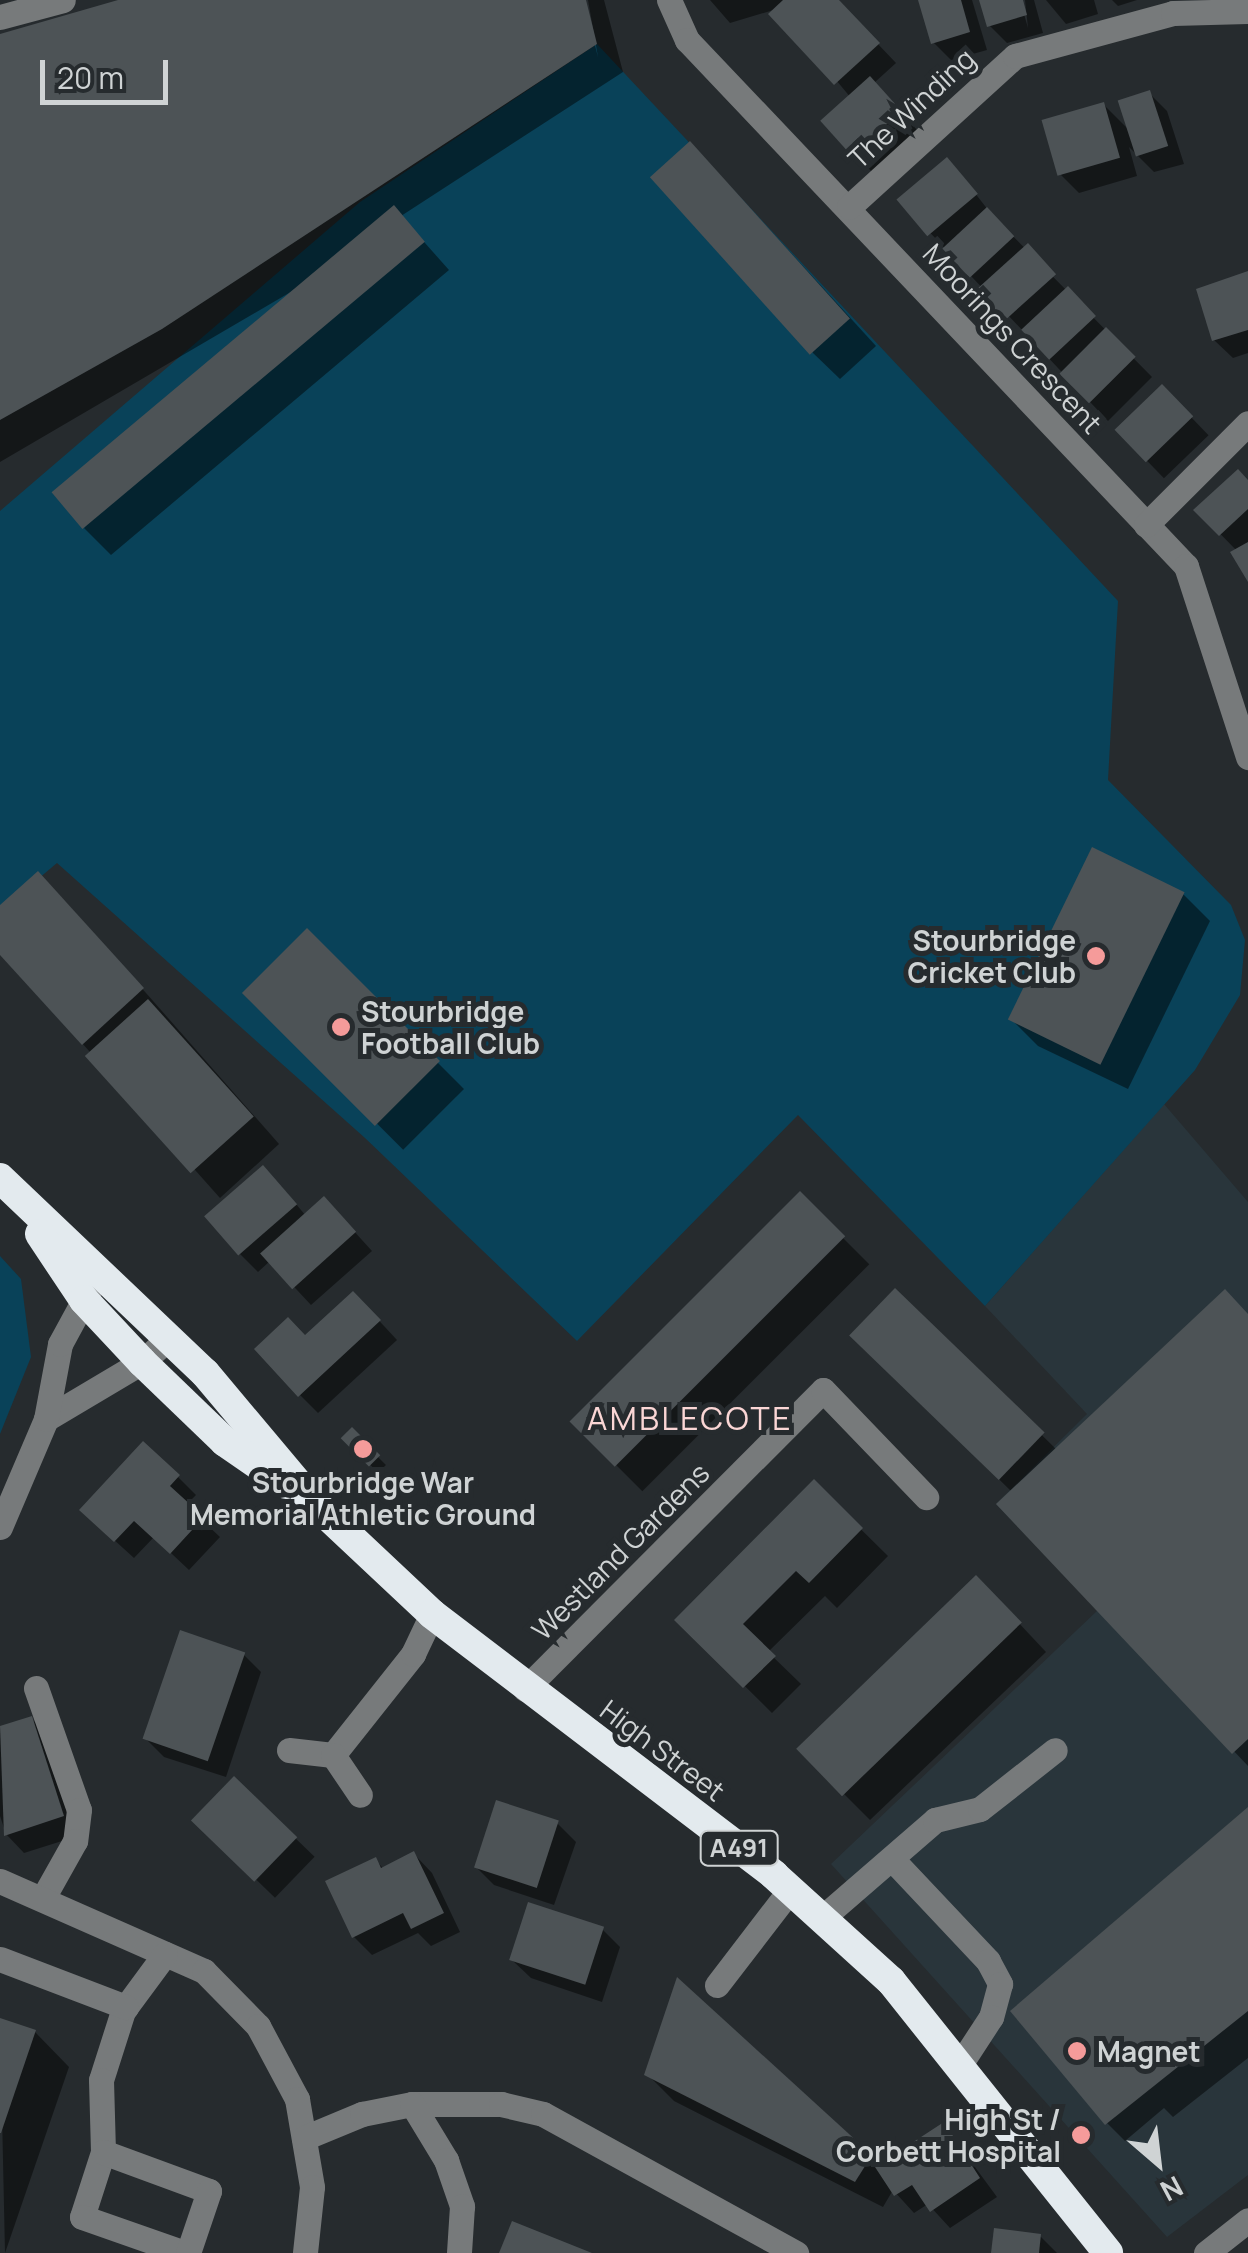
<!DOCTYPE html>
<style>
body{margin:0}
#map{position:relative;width:1248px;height:2253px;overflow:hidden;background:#262b2e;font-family:Manrope,sans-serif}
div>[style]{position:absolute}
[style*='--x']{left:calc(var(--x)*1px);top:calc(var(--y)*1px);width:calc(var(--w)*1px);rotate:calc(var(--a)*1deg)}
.built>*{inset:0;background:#29353b}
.green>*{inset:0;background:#094259}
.shadow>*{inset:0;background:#0007;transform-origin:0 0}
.building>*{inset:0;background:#4d5356;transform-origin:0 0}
.minor>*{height:25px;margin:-12.5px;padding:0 12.5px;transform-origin:12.5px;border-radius:12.5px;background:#777a7b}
.highway>*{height:30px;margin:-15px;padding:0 15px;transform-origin:15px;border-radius:15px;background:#e3eaee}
.dots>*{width:28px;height:28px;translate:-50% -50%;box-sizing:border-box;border:5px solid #262b2e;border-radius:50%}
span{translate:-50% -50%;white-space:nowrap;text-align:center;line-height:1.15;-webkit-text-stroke:10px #262b2e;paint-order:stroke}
.shield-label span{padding:2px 8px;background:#262b2e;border:2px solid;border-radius:8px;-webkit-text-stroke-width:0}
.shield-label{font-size:25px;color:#cfd3d4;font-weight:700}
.street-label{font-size:28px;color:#cfd3d4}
.poi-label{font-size:28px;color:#cfd3d4;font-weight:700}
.right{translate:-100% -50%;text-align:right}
.left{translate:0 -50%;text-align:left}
.quarter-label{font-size:32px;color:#fad6d5;letter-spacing:2.5px}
.north{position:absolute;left:1108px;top:2113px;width:100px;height:100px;-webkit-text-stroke:8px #262b2e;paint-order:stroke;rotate:152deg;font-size:28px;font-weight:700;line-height:40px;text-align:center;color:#cfd3d4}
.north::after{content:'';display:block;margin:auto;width:35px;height:45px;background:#cfd3d4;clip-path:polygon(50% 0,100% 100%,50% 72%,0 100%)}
.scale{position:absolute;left:40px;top:60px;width:128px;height:45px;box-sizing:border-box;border:5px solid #cfd3d4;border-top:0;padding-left:12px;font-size:30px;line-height:35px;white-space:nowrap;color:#cfd3d4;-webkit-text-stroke:8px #262b2e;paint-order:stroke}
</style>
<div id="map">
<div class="built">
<i style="clip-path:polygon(1164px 1104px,1248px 1202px,1248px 2175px,1167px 2237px,831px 1864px,1098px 1610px,996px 1504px,1087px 1414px,985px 1306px)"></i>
</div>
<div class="green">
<i style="clip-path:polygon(597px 44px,1118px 601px,1108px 780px,1231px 905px,1245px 940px,1240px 995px,1195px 1070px,985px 1306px,798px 1115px,577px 1341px,365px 1138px,57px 863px,0 911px,0 511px,360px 202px)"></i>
<i style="clip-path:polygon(0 1256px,21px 1279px,31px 1357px,0 1434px)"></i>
</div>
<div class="shadow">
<i style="clip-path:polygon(127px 0,583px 0,598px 57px,588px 0,604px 0,623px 72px,401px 216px,449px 270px,111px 555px,84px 528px,306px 283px,0 462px,0 36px)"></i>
<i style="clip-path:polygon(710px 0,836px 0,896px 63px,874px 83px,917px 130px,872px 172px,825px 123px,851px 98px,777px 9px,730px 23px)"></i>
<i style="clip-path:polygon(921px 0,972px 0,987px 50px,951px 60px,933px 42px)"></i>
<i style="clip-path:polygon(981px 0,1020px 0,1028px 28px,1025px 0,1034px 0,1043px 33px,1007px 43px,989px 25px)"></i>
<i style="clip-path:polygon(1046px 0,1094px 0,1098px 14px,1066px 24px)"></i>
<i style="clip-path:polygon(1112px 0,1137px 0,1118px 6px)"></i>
<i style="clip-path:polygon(1149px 93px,1167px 111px,1184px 164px,1154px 172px,1129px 147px,1137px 176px,1079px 193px,1061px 175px,1104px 105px,1129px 130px)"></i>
<i style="clip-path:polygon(716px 171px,876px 346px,840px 379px,813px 353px)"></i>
<i style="clip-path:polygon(964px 179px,992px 215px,1152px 377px,1108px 421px,903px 204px)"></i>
<i style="clip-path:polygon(1248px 274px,1248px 353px,1233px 358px,1214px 340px)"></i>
<i style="left:1162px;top:387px;width:67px;height:62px;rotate:46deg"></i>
<i style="clip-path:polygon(1248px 482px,1248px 577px,1237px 551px,1197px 510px)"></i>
<i style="clip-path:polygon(1183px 894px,1210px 921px,1128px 1089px,1038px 1046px,1011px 1019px)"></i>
<i style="clip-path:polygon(65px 901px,279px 1144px,220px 1198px,0 951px,0 909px)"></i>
<i style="left:307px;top:932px;width:222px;height:86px;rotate:45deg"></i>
<i style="clip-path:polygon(281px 1186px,306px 1216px,342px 1218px,372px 1251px,311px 1305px,270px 1261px,258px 1272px,240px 1254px)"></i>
<i style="left:800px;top:1195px;width:98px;height:321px;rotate:45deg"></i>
<i style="clip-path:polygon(895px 1291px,1057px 1450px,1248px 1316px,1248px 1766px,1000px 1504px,1012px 1492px,852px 1335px)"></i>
<i style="clip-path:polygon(371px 1312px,397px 1340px,318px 1413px,300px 1395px)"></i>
<i style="left:352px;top:1431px;width:48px;height:11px;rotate:45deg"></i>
<i style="clip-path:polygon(178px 1477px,196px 1495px,186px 1505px,220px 1537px,189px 1570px,154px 1537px,134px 1558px,101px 1528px)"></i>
<i style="clip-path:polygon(814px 1483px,888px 1556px,837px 1608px,825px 1596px,768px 1652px,801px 1684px,772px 1713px,678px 1620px)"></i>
<i style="clip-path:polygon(1002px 1605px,1046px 1652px,870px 1820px,844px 1794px)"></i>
<i style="clip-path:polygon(243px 1654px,261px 1672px,226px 1777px,164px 1757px,146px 1739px)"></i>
<i style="clip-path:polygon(31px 1718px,49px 1737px,81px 1835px,24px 1853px,6px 1834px,0 1816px,0 1728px)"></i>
<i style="left:234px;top:1779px;width:112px;height:57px;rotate:44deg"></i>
<i style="clip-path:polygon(1248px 1810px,1248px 2058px,1173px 2117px,1164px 2108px,1125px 2141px,1107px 2123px)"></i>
<i style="clip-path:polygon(558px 1824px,576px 1842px,554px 1905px,494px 1885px,476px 1867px)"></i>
<i style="clip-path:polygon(414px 1854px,432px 1873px,460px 1932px,431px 1946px,418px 1933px,372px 1955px,354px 1937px,375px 1860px,384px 1869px)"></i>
<i style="clip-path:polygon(602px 1929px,620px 1947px,602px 2002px,531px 1978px,512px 1960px)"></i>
<i style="clip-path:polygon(0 2021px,35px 2032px,69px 2067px,5px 2253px)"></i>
<i style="clip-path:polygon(647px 2074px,870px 2157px,880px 2166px,944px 2125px,997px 2197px,950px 2228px,928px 2204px,914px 2213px,893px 2190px,883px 2207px,674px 2101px)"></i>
<i style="clip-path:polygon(1040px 2236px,1057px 2253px,993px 2253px)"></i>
</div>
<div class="building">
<i style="clip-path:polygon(118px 0,586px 0,597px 44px,162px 329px,0 420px,0 34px)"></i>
<i style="clip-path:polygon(783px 0,839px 0,880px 43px,834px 85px,768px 14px)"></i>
<i style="clip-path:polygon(918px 0,961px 0,970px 32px,931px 44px)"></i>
<i style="clip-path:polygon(979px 0,1023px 0,1027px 15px,987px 27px)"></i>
<i style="left:870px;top:76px;width:47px;height:67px;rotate:48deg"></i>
<i style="left:1150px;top:90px;width:59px;height:34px;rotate:72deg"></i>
<i style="left:1104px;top:102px;width:58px;height:65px;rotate:74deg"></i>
<i style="left:690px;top:141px;width:239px;height:54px;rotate:48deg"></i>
<i style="left:947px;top:157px;width:48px;height:66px;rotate:50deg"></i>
<i style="left:394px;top:205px;width:48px;height:447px;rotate:50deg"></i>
<i style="left:987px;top:207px;width:40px;height:61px;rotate:47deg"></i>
<i style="left:1028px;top:243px;width:42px;height:69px;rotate:48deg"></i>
<i style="clip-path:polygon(1248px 271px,1248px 330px,1212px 341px,1196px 289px)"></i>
<i style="left:1068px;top:286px;width:41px;height:64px;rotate:47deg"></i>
<i style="left:1106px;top:327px;width:42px;height:66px;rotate:45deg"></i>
<i style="left:1162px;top:384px;width:45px;height:66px;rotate:46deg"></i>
<i style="clip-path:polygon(1238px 469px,1248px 480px,1248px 509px,1219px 536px,1193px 510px)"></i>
<i style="clip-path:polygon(1248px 542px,1248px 582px,1230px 552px)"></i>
<i style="left:1092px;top:847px;width:103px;height:192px;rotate:26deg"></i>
<i style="clip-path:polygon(38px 871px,144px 988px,82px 1045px,0 955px,0 905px)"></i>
<i style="left:307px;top:928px;width:188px;height:92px;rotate:45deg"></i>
<i style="left:148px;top:999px;width:158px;height:85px;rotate:48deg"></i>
<i style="left:263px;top:1165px;width:52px;height:78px;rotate:49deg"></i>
<i style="left:800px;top:1191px;width:64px;height:326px;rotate:45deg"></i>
<i style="left:324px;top:1196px;width:48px;height:86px;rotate:48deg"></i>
<i style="left:895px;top:1288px;width:208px;height:66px;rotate:44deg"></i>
<i style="clip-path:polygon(1225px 1289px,1248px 1314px,1248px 1739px,1232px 1754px,996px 1504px)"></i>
<i style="clip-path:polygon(353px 1291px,381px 1320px,298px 1397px,254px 1349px,288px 1317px,305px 1335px)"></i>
<i style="left:352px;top:1427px;width:40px;height:16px;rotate:45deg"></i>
<i style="clip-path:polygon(143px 1441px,180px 1475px,170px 1486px,204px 1517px,170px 1554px,134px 1521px,114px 1542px,79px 1510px)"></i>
<i style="clip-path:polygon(814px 1479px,863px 1528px,809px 1583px,796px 1571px,743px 1624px,776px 1656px,743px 1688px,674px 1620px)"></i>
<i style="left:976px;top:1575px;width:66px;height:250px;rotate:46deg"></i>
<i style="left:180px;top:1630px;width:69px;height:115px;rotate:19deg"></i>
<i style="clip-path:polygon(32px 1716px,64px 1816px,4px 1836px,0 1726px)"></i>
<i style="left:234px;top:1776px;width:88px;height:62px;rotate:44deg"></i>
<i style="left:496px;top:1800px;width:66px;height:71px;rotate:18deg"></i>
<i style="clip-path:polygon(1248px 1807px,1248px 2011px,1105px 2125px,1010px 2011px)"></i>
<i style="clip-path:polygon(414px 1851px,444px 1913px,411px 1929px,403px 1913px,352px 1938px,325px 1881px,376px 1857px,381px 1868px)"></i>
<i style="left:528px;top:1902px;width:80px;height:61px;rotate:18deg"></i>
<i style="clip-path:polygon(677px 1977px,872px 2155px,855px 2182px,644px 2075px)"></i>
<i style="clip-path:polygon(0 2018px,36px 2030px,1px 2133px,0 2133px)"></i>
<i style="clip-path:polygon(944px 2122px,980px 2178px,930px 2212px,912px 2185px,894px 2196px,875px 2167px)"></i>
<i style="clip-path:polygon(512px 2221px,592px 2253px,499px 2253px)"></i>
<i style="clip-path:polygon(994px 2228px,1041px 2234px,1039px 2253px,991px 2253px)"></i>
</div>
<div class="minor">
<i style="--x:669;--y:0;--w:44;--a:65.8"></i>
<i style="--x:687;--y:40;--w:725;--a:46.51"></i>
<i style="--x:1186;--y:566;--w:201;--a:72"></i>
<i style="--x:0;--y:17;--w:65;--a:-15.1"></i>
<i style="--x:849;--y:207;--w:224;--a:-42.3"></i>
<i style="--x:1015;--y:56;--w:164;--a:-15.2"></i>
<i style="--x:1173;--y:13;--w:75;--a:-1.5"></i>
<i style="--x:1146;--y:525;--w:144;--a:-45"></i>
<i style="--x:46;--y:1419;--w:112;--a:-30.7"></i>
<i style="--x:142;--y:1362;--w:36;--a:-42"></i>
<i style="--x:0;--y:1527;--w:117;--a:-66.9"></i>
<i style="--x:46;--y:1419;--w:76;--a:-79.4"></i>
<i style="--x:60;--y:1344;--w:67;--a:-61.5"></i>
<i style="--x:36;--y:1688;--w:129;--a:70.6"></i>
<i style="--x:79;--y:1810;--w:31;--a:97"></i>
<i style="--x:75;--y:1841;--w:65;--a:119.3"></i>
<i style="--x:525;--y:1689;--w:422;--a:-45.1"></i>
<i style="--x:823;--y:1390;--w:149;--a:46.1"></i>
<i style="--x:289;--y:1750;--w:44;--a:6.5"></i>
<i style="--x:333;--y:1755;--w:129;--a:-51.6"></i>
<i style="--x:413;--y:1654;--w:44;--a:-64.6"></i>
<i style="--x:333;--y:1755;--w:48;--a:56"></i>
<i style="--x:892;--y:1859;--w:140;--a:46.7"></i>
<i style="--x:988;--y:1961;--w:26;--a:62"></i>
<i style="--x:1000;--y:1984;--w:34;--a:105"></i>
<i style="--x:991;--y:2017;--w:59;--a:123.1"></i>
<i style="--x:0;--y:1881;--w:223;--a:23.8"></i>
<i style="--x:204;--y:1971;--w:77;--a:45.5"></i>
<i style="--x:258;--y:2026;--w:83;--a:61.9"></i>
<i style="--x:297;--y:2099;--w:89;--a:80.3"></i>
<i style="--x:312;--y:2187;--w:66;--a:96.1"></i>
<i style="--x:822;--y:1918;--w:150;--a:-40.9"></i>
<i style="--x:935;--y:1820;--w:46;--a:-13.7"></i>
<i style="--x:980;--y:1809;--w:95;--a:-38.2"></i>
<i style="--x:165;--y:1954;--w:71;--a:126.4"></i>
<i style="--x:123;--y:2011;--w:72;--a:107.7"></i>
<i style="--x:101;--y:2080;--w:72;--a:88.4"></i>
<i style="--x:103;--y:2152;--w:68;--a:107.9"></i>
<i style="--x:82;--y:2217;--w:109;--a:19.3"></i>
<i style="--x:0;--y:1959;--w:135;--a:20.9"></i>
<i style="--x:717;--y:1985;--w:120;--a:-52.5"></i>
<i style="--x:412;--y:2104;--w:89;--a:0"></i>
<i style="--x:501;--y:2104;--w:43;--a:13.4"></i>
<i style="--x:543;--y:2114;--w:289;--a:28.8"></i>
<i style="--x:304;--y:2138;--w:63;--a:-22.5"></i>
<i style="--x:362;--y:2114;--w:51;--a:-11.3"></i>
<i style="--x:412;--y:2104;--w:66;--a:58.7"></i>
<i style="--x:446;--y:2160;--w:49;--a:70.8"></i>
<i style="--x:462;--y:2206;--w:47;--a:93.7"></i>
<i style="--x:103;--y:2152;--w:113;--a:20.2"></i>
<i style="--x:209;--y:2191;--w:65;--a:108.7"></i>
<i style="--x:1206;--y:2253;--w:53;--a:-38.2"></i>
</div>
<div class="highway">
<i style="--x:0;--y:1178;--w:283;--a:43.6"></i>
<i style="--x:205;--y:1373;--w:170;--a:50"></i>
<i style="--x:314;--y:1503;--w:162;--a:43.2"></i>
<i style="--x:432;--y:1614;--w:430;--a:37.3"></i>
<i style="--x:774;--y:1875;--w:158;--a:42.2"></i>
<i style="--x:891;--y:1981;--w:348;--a:51.4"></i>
<i style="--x:40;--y:1234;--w:79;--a:56.3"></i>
<i style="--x:84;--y:1300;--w:85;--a:46.9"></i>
<i style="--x:142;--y:1362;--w:115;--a:43.9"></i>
<i style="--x:225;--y:1442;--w:74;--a:34.5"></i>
</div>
<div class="dots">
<i style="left:1096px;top:956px;background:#f59b9a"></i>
<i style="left:341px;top:1027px;background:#f59b9a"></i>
<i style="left:363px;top:1449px;background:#f59b9a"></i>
<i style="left:1077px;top:2051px;background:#f59b9a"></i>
<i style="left:1081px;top:2135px;background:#f59b9a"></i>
</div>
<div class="shield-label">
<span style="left:739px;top:1848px">A491</span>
</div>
<div class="street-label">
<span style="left:911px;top:108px;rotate:-43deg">The Winding</span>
<span style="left:1013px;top:338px;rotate:47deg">Moorings Crescent</span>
<span style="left:620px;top:1551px;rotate:-45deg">Westland Gardens</span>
<span style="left:663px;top:1750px;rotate:37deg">High Street</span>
</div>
<div class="poi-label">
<span class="right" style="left:1076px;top:956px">Stourbridge<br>Cricket Club</span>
<span class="left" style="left:361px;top:1027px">Stourbridge<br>Football Club</span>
<span style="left:363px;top:1498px">Stourbridge War<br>Memorial Athletic Ground</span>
<span class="left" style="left:1097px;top:2051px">Magnet</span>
<span class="right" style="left:1061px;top:2135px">High St /<br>Corbett Hospital</span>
</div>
<div class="quarter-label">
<span style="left:690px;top:1418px">AMBLECOTE</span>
</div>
<div class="north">N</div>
<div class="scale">20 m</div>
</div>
